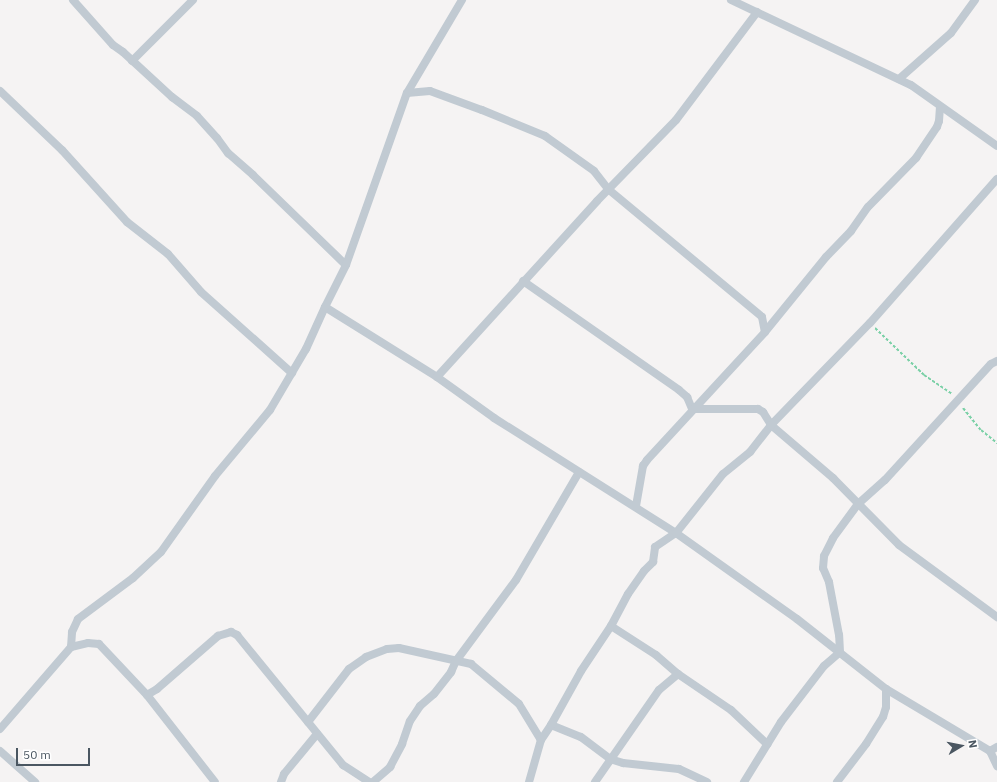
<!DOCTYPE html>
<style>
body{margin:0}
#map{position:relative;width:997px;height:782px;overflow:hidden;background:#f5f3f3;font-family:"IBM Plex Sans",sans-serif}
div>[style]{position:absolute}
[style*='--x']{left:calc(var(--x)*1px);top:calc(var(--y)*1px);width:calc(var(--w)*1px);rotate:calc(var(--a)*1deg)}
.path>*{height:2px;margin-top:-1px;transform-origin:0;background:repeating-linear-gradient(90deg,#7ad0a6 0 3px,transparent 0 5px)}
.minor>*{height:8px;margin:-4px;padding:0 4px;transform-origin:4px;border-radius:4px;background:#c1cad2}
span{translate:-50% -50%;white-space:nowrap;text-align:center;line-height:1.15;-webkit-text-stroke:3px #fff;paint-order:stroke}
.north{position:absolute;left:941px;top:726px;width:40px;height:40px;-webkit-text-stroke:3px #fff;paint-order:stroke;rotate:80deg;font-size:11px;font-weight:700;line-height:16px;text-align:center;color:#4a5661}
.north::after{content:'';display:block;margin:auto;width:14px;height:18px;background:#4a5661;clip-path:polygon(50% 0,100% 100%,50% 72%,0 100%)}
.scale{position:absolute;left:16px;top:748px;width:74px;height:18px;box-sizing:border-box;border:2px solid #4a5661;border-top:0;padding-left:5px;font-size:12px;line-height:14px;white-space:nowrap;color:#4a5661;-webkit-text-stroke:3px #fff;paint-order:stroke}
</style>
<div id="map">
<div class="path">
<i style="--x:875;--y:328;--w:68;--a:43.8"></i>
<i style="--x:924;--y:375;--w:34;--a:34"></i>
<i style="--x:963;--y:408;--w:28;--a:51"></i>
<i style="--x:981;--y:430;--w:21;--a:39"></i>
</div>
<div class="minor">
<i style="--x:73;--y:0;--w:60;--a:48.4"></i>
<i style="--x:113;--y:45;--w:12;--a:35"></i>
<i style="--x:123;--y:52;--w:67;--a:42.6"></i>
<i style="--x:172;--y:97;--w:31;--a:37"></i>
<i style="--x:197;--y:116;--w:30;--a:48"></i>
<i style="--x:217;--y:138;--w:19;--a:54"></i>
<i style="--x:228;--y:153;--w:33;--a:41"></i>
<i style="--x:253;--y:175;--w:129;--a:44.1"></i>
<i style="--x:731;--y:0;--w:199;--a:25.3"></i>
<i style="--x:911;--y:85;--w:105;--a:35.3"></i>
<i style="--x:132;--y:61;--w:86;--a:-45"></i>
<i style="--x:899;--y:79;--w:69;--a:-41.5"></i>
<i style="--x:951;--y:33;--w:41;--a:-54"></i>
<i style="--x:0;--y:91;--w:86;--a:43.6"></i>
<i style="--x:62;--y:150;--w:97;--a:47.9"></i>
<i style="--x:127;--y:222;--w:52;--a:38"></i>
<i style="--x:168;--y:254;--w:50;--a:49"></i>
<i style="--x:201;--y:292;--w:122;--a:41.7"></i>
<i style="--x:407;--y:93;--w:23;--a:-5"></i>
<i style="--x:430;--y:91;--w:55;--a:20.1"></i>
<i style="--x:482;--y:110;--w:68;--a:22.4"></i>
<i style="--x:545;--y:136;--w:60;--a:35.5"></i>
<i style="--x:594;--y:171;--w:23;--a:52"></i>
<i style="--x:608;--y:189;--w:200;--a:39.7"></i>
<i style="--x:762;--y:317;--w:15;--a:79"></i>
<i style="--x:523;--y:281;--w:190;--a:34.9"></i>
<i style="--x:679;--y:390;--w:11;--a:41"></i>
<i style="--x:687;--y:397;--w:13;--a:67"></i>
<i style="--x:692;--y:409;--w:66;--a:0"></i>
<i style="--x:758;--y:409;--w:6;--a:31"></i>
<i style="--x:763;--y:412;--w:15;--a:58"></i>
<i style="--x:771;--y:425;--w:82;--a:40.5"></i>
<i style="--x:833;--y:478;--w:94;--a:45.4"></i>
<i style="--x:899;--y:545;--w:122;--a:36.3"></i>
<i style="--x:325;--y:307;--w:132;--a:32"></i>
<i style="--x:437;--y:377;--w:70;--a:35.7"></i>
<i style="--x:494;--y:418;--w:215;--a:32.3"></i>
<i style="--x:676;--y:533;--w:148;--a:35.4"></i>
<i style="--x:797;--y:619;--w:113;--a:38.2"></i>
<i style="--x:886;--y:689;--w:121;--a:30.8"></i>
<i style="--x:990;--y:751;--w:17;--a:65"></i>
<i style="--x:437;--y:377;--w:238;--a:-47.7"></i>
<i style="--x:597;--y:201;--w:113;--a:-45.7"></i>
<i style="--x:676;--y:120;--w:135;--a:-53.1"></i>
<i style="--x:636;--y:506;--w:41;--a:-80.1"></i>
<i style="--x:643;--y:466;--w:7;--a:-56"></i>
<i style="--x:647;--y:460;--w:174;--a:-47.3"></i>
<i style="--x:765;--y:332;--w:97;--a:-50.9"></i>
<i style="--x:826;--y:257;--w:36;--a:-46"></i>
<i style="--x:851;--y:231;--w:29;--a:-55"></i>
<i style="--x:868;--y:207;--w:69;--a:-45.6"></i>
<i style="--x:916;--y:158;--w:37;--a:-56"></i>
<i style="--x:937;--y:127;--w:6;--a:-72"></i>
<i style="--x:939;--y:121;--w:14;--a:-86"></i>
<i style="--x:611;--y:626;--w:54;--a:32.8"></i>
<i style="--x:656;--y:655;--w:29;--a:41"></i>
<i style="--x:678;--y:674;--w:64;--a:34.2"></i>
<i style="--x:731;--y:710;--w:50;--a:43.4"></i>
<i style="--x:71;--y:647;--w:15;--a:-86"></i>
<i style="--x:72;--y:632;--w:14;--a:-65"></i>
<i style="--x:78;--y:619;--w:69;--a:-36.7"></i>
<i style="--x:133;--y:578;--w:38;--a:-43"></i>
<i style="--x:161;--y:552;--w:93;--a:-54.6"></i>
<i style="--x:215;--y:476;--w:86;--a:-50.2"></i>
<i style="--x:270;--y:410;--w:71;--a:-59.5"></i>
<i style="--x:306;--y:349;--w:46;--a:-65.7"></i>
<i style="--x:325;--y:307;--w:47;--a:-63.4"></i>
<i style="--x:346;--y:265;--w:182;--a:-70.5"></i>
<i style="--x:407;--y:93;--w:108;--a:-59.4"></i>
<i style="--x:147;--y:695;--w:110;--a:52"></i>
<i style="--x:308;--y:722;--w:67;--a:-52.3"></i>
<i style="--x:349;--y:669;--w:21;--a:-35"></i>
<i style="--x:366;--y:657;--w:22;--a:-21"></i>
<i style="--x:387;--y:649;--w:12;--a:-5"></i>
<i style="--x:399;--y:648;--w:74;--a:12.5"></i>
<i style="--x:471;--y:664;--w:62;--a:39.8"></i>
<i style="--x:519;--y:704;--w:42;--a:58.6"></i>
<i style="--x:551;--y:725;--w:32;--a:22"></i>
<i style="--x:581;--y:737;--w:36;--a:37"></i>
<i style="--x:610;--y:759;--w:14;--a:17"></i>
<i style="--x:623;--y:763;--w:56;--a:6.1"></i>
<i style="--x:679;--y:769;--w:31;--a:25"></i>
<i style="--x:0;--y:729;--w:108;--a:-49.1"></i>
<i style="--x:71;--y:647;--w:17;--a:-13"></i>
<i style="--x:88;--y:643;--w:11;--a:5"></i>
<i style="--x:99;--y:644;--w:70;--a:46.7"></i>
<i style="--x:147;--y:695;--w:12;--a:-31"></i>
<i style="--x:157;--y:689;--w:81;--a:-41"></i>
<i style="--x:218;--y:636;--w:14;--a:-17"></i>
<i style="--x:231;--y:632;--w:7;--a:27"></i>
<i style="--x:237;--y:635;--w:168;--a:50.8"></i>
<i style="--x:343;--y:765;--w:31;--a:33"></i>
<i style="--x:0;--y:751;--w:47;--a:41.5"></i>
<i style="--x:990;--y:751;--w:8;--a:-30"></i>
<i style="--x:281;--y:782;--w:9;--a:-69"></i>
<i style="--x:284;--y:774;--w:52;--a:-50.5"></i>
<i style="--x:373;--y:782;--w:23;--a:-41"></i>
<i style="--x:390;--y:767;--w:26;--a:-62"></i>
<i style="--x:402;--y:744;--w:24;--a:-71"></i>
<i style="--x:410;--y:721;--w:18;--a:-56"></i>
<i style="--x:420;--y:706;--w:18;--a:-41"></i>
<i style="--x:434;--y:694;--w:28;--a:-52"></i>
<i style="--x:451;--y:672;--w:12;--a:-66"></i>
<i style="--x:456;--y:661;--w:101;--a:-53.5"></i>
<i style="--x:516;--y:580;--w:125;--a:-59.7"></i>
<i style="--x:529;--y:782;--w:44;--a:-74.1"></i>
<i style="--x:541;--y:740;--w:18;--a:-56"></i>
<i style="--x:551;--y:725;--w:62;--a:-60.9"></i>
<i style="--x:581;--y:671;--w:54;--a:-56.3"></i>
<i style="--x:611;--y:626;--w:36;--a:-62"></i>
<i style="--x:628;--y:594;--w:28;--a:-55"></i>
<i style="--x:644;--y:571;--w:13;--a:-45"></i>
<i style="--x:653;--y:562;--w:15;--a:-82"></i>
<i style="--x:655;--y:547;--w:25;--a:-34"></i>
<i style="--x:676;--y:533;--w:75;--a:-51.5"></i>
<i style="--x:723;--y:474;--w:35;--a:-39"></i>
<i style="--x:750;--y:452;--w:34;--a:-52"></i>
<i style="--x:771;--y:425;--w:142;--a:-45.9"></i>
<i style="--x:870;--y:323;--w:192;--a:-48.6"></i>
<i style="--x:595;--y:782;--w:112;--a:-55.2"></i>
<i style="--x:659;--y:690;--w:25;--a:-40"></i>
<i style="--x:744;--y:782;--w:70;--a:-58.3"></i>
<i style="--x:781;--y:722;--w:71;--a:-52.5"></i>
<i style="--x:824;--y:666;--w:21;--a:-41"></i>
<i style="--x:840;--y:652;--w:17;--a:-93"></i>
<i style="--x:839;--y:635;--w:54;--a:-100.7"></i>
<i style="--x:829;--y:582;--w:15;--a:-113"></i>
<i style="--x:823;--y:568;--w:12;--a:-85"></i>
<i style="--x:824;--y:556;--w:20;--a:-63"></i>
<i style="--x:833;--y:538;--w:42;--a:-53.7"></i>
<i style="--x:858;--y:504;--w:36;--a:-42"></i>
<i style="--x:885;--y:480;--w:157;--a:-47.6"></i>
<i style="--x:991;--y:364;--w:7;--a:-27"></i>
<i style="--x:837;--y:782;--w:48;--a:-52.7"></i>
<i style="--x:866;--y:744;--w:32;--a:-58"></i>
<i style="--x:883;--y:717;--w:10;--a:-73"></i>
<i style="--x:886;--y:707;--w:18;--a:-90"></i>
</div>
<div class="north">N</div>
<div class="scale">50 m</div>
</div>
